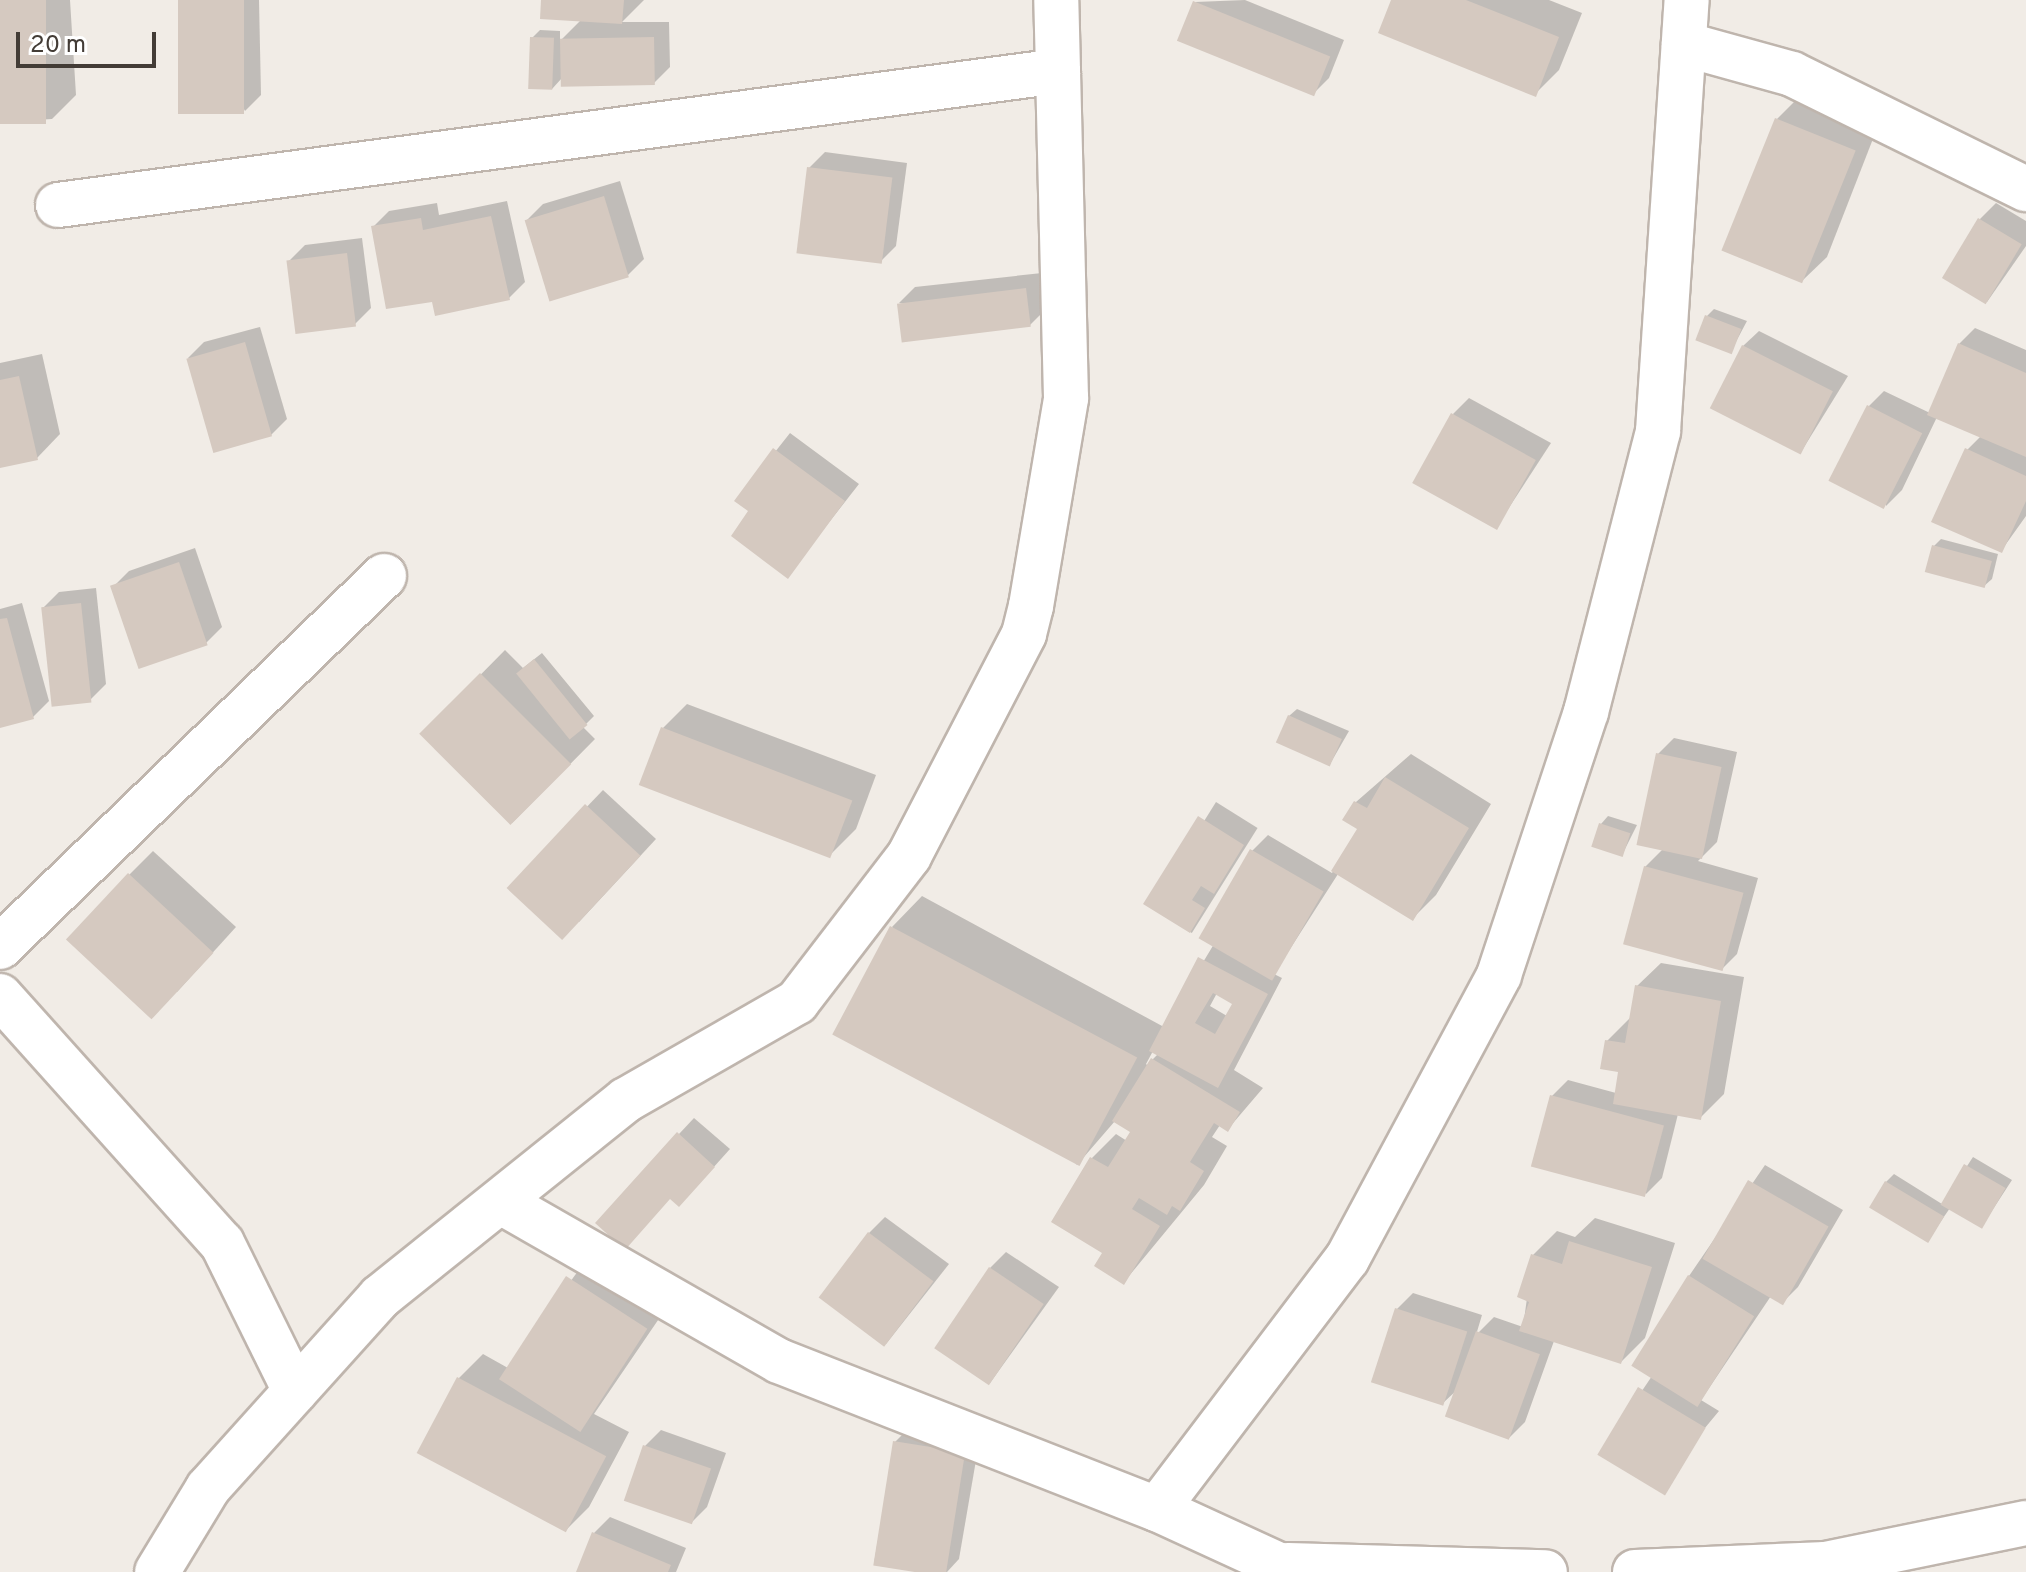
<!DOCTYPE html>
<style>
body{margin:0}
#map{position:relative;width:2026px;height:1572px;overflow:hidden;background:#f1ece6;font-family:Overpass,sans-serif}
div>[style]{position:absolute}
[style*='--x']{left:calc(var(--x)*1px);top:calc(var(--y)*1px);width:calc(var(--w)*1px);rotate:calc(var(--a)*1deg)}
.shadow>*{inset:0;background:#0003;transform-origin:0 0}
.building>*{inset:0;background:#d5c9c0;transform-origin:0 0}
.roads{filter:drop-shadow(2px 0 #bfb5ad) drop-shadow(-2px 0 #bfb5ad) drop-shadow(0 2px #bfb5ad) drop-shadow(0 -2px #bfb5ad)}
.minor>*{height:44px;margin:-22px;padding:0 22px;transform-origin:22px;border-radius:22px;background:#fff}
span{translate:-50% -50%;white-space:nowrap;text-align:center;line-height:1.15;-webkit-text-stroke:7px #fff;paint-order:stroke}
.scale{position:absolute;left:16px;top:32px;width:140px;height:36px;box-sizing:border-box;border:4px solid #433c36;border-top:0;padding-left:10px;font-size:24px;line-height:28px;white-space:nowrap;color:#433c36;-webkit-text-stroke:6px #fff;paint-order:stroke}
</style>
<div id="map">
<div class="shadow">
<i style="clip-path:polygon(0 0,70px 0,76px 95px,52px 119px,0 122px)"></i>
<i style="clip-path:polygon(180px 0,259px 0,261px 95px,245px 111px)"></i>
<i style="clip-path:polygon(543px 0,644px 0,622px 22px,669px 22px,670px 67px,654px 83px,562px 78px,552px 89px,532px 38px,540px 30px,560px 31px,560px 41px,582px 19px)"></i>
<i style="clip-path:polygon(1245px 0,1344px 40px,1329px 78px,1313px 94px,1195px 2px)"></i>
<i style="clip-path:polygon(1393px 0,1549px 0,1582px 13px,1559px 70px,1535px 94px)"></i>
<i style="clip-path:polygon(1801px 95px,1878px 126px,1827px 257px,1803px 280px,1725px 250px,1777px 119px)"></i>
<i style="clip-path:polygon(825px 152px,907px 163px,896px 246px,880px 262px,809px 168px)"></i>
<i style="clip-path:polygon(620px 181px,644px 259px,628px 275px,527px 220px,543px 204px)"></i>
<i style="clip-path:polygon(507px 201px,525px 282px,509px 298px,434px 300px,373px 227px,389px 211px,437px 203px,439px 215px)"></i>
<i style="clip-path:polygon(1996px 203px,2026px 221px,2026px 246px,1987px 302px,1980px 219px)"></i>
<i style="clip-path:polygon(362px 238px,371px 308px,355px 324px,289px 261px,305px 245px)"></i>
<i style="clip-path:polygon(1042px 273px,1046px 309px,1030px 325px,899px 303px,915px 287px)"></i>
<i style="clip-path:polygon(1714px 309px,1747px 321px,1731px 351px,1707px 316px)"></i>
<i style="clip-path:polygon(260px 327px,287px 419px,271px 435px,188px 358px,204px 342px)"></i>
<i style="clip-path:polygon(1975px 328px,2026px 350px,2026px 516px,2001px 551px,1967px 450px,1981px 436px,1937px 417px,1902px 490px,1886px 506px,1868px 407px,1884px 391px,1930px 413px,1959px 344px)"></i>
<i style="clip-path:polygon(1759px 331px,1848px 376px,1801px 452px,1743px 346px)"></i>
<i style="clip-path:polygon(42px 354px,60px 434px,37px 458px,0 466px,0 363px)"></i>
<i style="clip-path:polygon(1469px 398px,1551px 443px,1497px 526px,1453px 414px)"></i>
<i style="clip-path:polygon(790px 433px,859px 484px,787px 576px,751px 511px,737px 500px)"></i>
<i style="clip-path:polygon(1941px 539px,1998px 554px,1992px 579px,1984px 586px,1934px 546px)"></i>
<i style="clip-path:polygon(195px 548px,222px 627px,206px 643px,113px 587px,129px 571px)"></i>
<i style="clip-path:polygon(96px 588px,106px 684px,90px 700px,43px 608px,59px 592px)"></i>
<i style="clip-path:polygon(22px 603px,49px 701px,33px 717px,0 726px,0 609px)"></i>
<i style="clip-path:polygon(505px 650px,523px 668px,542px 653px,594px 716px,583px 727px,595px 739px,512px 823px,422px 734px)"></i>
<i style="clip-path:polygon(687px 704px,876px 775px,856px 829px,832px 853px,663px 728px)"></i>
<i style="clip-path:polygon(1297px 709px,1349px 731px,1330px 764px,1289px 716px)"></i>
<i style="clip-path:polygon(1674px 738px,1737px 752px,1717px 842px,1698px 861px,1758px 878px,1737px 954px,1721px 970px,1645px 867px,1663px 849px,1658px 754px)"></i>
<i style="clip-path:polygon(evenodd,1411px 754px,1491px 804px,1436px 895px,1412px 919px,1338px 874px,1274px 974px,1282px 978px,1234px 1070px,1263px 1088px,1228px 1129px,1220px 1125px,1212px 1137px,1227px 1146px,1204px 1185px,1124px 1282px,1104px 1252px,1092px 1158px,1116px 1134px,1127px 1141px,1133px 1132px,1115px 1121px,1077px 1165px,892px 927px,922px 896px,1164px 1027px,1214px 944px,1252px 851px,1268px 835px,1332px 873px,1359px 829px,1345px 820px,1356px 802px,1411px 754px,1217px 993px,1234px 1003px,1227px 1016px,1210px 1006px,1217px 993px,1411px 754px,1153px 1051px,1158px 1054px,1147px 1065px,1146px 1064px,1153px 1051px)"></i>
<i style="clip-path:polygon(603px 790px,656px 839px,579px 922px,509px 888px)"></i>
<i style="left:1216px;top:802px;width:49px;height:124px;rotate:32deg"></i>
<i style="clip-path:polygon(1608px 816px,1637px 825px,1622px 855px,1601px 824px)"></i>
<i style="clip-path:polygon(153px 851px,236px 927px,177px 992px,129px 875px)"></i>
<i style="clip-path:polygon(1661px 963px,1744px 977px,1724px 1094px,1700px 1118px,1678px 1114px,1662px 1178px,1646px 1194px,1552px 1096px,1568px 1080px,1616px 1093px,1620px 1070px,1607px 1041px,1632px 1016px,1637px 986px)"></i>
<i style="clip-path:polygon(694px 1118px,730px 1149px,695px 1188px,679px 1134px)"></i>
<i style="clip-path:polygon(1973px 1157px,2012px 1180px,1982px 1226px,1950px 1208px,1928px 1240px,1886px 1182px,1894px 1174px,1942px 1204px)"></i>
<i style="clip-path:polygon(1765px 1165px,1843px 1210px,1798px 1287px,1782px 1303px,1771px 1296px,1701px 1400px,1719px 1411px,1656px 1487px,1600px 1453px,1652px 1376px,1689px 1276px)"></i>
<i style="clip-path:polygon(885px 1217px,949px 1264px,886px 1344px,869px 1233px)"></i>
<i style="clip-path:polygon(1595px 1218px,1675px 1243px,1645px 1338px,1621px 1362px,1554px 1341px,1525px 1422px,1509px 1438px,1458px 1389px,1443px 1403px,1397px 1309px,1413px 1293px,1482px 1315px,1476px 1335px,1494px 1317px,1523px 1327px,1533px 1255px,1557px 1231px,1575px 1237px)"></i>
<i style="clip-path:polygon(1006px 1252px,1059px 1287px,990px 1383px,990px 1268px)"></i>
<i style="clip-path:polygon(591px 1253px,669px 1304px,594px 1414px,629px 1432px,589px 1507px,565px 1531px,419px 1452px,459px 1378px,483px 1354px,508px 1368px)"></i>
<i style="clip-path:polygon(911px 1426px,980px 1437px,959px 1559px,947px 1572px,874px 1563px,895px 1442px)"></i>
<i style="clip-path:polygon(661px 1430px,726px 1453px,707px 1507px,691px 1523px,645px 1446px)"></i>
<i style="clip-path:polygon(610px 1517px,686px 1548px,676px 1572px,578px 1572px,594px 1533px)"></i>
</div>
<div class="building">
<i style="left:0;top:0;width:46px;height:124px"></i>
<i style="left:178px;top:0;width:66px;height:114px"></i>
<i style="clip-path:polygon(541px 0,624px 0,622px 24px,540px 19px)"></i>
<i style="clip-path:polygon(1391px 0,1466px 0,1559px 37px,1536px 97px,1378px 33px)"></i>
<i style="left:1193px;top:1px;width:148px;height:43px;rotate:22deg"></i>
<i style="left:530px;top:37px;width:24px;height:52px;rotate:2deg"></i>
<i style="left:654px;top:37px;width:48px;height:94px;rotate:89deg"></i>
<i style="left:1775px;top:118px;width:87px;height:143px;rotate:22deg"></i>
<i style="left:807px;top:167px;width:86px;height:87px;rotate:7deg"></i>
<i style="left:604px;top:196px;width:85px;height:83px;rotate:73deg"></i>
<i style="clip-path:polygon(491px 216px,510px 300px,435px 316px,432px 302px,386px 309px,371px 226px,421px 218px,423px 230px)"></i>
<i style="left:1978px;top:218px;width:51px;height:70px;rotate:31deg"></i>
<i style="left:347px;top:253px;width:74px;height:61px;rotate:83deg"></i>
<i style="left:1026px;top:288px;width:39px;height:130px;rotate:83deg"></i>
<i style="left:1705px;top:315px;width:39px;height:27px;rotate:21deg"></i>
<i style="left:245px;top:342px;width:98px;height:61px;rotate:74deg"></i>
<i style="clip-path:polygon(1958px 343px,2026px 373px,2026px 457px,1927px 415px)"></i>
<i style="left:1742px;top:345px;width:102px;height:71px;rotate:27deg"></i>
<i style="clip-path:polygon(19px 376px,38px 460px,0 468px,0 380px)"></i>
<i style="left:1867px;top:405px;width:62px;height:85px;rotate:27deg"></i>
<i style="left:1451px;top:413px;width:97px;height:80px;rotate:29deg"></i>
<i style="clip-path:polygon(773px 448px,845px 501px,788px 579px,731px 536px,748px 511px,734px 501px)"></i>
<i style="clip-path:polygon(1965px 448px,2026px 476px,2026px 501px,2002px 553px,1931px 522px)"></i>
<i style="left:1932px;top:545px;width:62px;height:28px;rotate:15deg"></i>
<i style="left:179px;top:562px;width:88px;height:73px;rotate:71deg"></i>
<i style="left:81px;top:603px;width:100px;height:40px;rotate:84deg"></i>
<i style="clip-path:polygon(7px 618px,34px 719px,0 728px,0 619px)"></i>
<i style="left:534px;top:659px;width:85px;height:23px;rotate:51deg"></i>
<i style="left:480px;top:673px;width:129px;height:86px;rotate:45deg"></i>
<i style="left:1288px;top:715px;width:59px;height:30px;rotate:24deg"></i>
<i style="left:661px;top:727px;width:205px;height:62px;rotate:21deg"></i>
<i style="left:1656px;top:753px;width:67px;height:94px;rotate:12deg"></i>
<i style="clip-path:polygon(1385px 777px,1469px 828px,1413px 921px,1331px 871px,1357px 829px,1342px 820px,1354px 801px,1367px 808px)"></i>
<i style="left:585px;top:804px;width:76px;height:115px;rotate:43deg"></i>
<i style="clip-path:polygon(1198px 816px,1244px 845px,1214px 894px,1201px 886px,1192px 900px,1205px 908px,1190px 933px,1143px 904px)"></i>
<i style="left:1599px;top:823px;width:33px;height:25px;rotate:18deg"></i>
<i style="left:1250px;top:849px;width:85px;height:103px;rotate:30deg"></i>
<i style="left:1644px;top:866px;width:103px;height:81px;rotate:15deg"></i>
<i style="left:128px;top:873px;width:117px;height:91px;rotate:43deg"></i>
<i style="left:890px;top:926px;width:280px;height:123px;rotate:28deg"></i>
<i style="clip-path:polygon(evenodd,1198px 957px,1268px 994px,1218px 1088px,1149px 1051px,1198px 957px,1213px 993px,1232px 1004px,1215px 1034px,1195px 1023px,1213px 993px)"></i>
<i style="clip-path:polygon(1635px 985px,1721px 1001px,1701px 1120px,1613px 1104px,1618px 1072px,1600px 1069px,1605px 1040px,1625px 1043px)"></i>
<i style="clip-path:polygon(1151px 1058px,1240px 1112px,1228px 1132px,1214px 1123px,1190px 1162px,1204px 1171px,1180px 1211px,1172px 1206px,1167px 1215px,1139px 1198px,1132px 1209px,1160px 1226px,1124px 1285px,1094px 1266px,1102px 1253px,1051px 1222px,1090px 1157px,1108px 1167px,1130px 1132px,1112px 1121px)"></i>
<i style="left:1550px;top:1095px;width:118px;height:74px;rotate:15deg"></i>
<i style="clip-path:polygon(677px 1132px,715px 1167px,679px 1207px,670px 1199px,625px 1250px,595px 1223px)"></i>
<i style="left:1964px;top:1164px;width:48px;height:47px;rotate:30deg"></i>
<i style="left:1748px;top:1180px;width:93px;height:91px;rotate:30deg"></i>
<i style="left:1885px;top:1181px;width:69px;height:31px;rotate:31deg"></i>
<i style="left:868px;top:1232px;width:82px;height:82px;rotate:37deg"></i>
<i style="clip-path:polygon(1569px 1241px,1652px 1267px,1621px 1364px,1519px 1331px,1529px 1302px,1517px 1297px,1531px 1254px,1562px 1264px)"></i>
<i style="left:989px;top:1267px;width:66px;height:98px;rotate:34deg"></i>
<i style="left:1688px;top:1275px;width:78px;height:107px;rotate:32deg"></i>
<i style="left:566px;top:1276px;width:97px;height:123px;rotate:33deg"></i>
<i style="left:1395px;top:1308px;width:76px;height:78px;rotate:18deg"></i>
<i style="left:1476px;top:1331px;width:68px;height:91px;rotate:20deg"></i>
<i style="left:457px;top:1377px;width:169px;height:86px;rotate:28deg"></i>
<i style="left:1638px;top:1387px;width:79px;height:79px;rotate:31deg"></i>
<i style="left:893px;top:1441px;width:73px;height:126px;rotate:9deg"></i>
<i style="left:643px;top:1445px;width:72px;height:59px;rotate:19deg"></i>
<i style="clip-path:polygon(592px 1532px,671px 1565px,668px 1572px,576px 1572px)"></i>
</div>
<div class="roads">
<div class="minor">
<i style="--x:1684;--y:44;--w:112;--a:15.5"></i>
<i style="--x:1792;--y:74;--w:261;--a:26.2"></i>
<i style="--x:58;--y:205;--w:1009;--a:-7.63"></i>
<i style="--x:0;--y:947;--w:534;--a:-44.01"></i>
<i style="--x:0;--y:996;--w:332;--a:48.1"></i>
<i style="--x:222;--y:1243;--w:165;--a:63.7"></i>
<i style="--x:503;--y:1203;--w:318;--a:29.8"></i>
<i style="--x:779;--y:1361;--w:406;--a:21.4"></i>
<i style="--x:1157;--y:1509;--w:151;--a:24.7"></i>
<i style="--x:1157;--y:1509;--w:314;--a:-52.8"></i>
<i style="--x:1347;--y:1259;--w:322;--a:-61.8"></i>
<i style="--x:1499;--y:975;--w:277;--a:-71.7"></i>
<i style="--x:1586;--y:712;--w:290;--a:-75.6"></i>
<i style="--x:1658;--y:431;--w:432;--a:-86.2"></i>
<i style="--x:1288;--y:1565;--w:257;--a:1.6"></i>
<i style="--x:157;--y:1572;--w:98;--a:-58.7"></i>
<i style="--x:208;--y:1488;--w:257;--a:-48"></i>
<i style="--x:380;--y:1297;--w:315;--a:-38.7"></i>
<i style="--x:626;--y:1100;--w:197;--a:-29.8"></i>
<i style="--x:797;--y:1002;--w:184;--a:-52.5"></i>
<i style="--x:909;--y:856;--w:250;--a:-62.6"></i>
<i style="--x:1024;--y:634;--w:29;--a:-76"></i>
<i style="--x:1031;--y:606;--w:211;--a:-80.4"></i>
<i style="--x:1066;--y:398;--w:398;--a:-91.4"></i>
<i style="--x:1635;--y:1572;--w:191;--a:-2.4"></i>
<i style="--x:1826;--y:1564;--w:204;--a:-11.6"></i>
</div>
</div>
<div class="scale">20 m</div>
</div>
